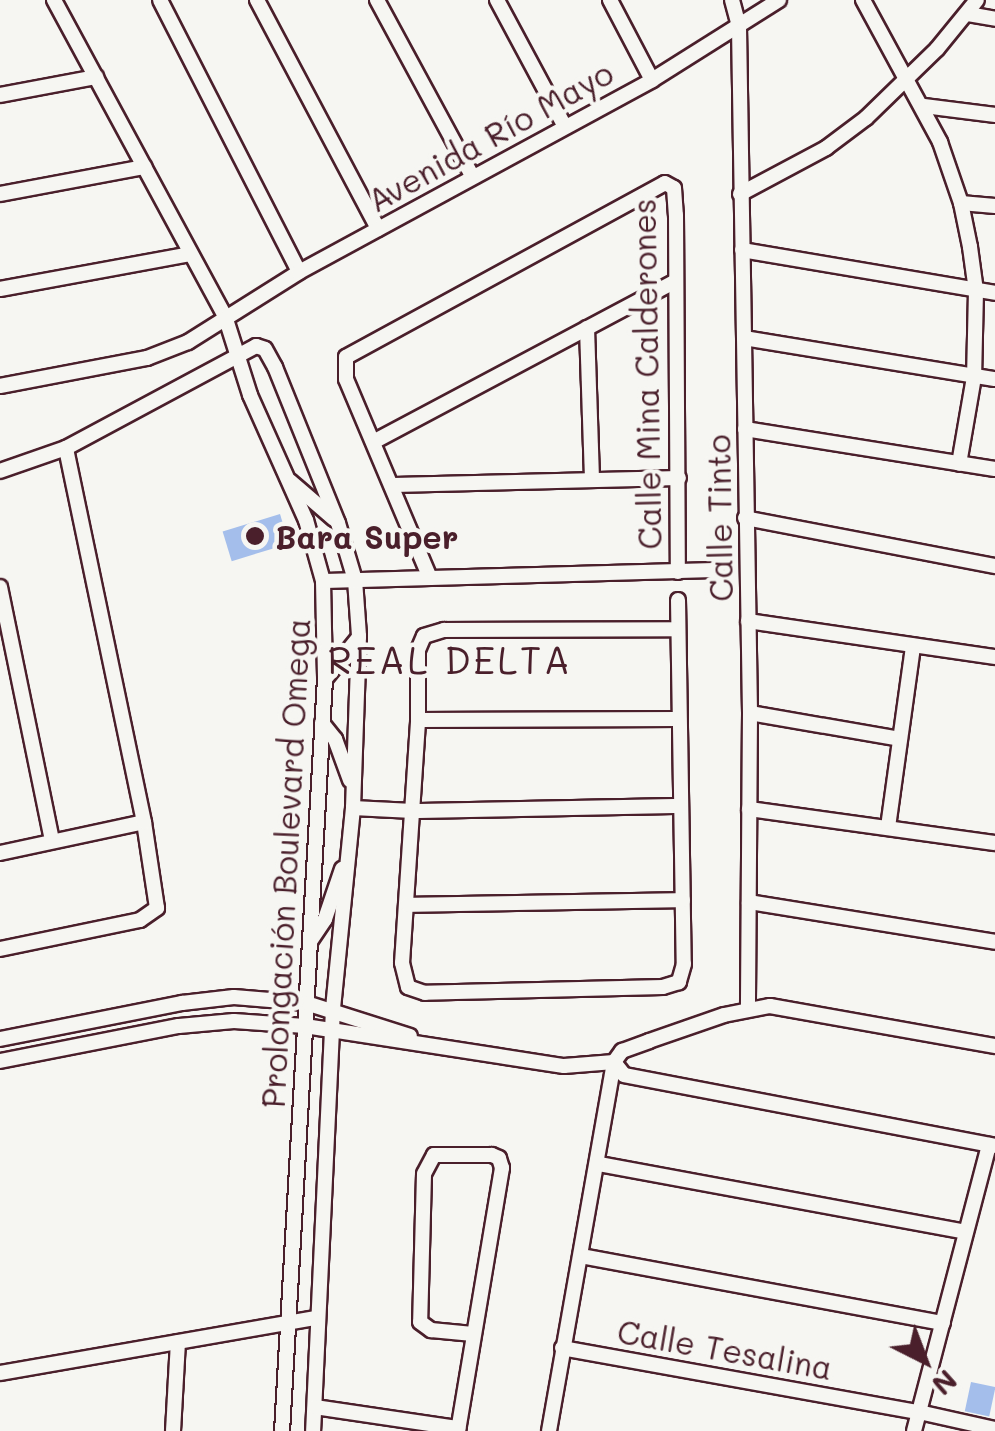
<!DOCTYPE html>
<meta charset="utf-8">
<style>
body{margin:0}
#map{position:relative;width:995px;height:1431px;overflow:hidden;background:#f6f6f2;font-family:Mali,sans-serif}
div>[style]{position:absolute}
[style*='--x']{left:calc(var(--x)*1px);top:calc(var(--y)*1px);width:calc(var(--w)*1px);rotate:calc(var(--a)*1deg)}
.building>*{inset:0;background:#a4beeb;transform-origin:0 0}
.roads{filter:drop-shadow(2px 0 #4a1f2b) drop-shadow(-2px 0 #4a1f2b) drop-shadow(0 2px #4a1f2b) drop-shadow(0 -2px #4a1f2b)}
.minor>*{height:14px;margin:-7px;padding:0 7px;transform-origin:7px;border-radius:7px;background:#f6f6f2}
.dots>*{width:28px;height:28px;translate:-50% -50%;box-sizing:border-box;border:5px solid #f6f6f2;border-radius:50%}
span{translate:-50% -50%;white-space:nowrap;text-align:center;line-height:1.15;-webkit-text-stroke:9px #f6f6f2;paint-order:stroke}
.street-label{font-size:32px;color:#4a1f2b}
.poi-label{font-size:32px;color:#4a1f2b;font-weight:700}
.left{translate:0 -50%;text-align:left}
.quarter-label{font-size:38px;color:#4a1f2b;letter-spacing:2.5px}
.north{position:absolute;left:875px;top:1311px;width:100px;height:100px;-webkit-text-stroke:8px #f6f6f2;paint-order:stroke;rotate:138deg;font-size:28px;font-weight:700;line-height:40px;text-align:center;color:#4a1f2b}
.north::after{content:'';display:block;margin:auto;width:35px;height:45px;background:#4a1f2b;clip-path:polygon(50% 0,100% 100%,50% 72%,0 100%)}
</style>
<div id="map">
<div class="building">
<i style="left:280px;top:514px;width:31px;height:60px;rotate:73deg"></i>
<i style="left:971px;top:1382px;width:25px;height:30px;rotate:12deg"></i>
</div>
<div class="roads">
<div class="minor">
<i style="--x:54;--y:0;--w:359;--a:61.6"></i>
<i style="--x:225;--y:316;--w:83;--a:72.4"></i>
<i style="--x:250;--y:395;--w:137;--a:65.9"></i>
<i style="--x:306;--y:520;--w:63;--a:74.4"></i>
<i style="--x:323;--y:581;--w:98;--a:88.8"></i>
<i style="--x:325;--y:679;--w:753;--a:93.27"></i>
<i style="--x:160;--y:0;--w:305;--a:62.9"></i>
<i style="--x:257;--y:0;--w:259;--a:62.1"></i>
<i style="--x:377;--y:0;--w:200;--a:61.6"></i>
<i style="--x:497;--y:0;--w:142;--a:61.8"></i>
<i style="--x:610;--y:0;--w:90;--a:62.3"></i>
<i style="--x:732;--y:0;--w:28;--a:75"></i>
<i style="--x:739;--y:27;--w:686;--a:89.08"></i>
<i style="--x:750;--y:713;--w:295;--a:90.4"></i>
<i style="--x:863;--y:0;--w:162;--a:61.5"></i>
<i style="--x:940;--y:142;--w:65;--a:71"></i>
<i style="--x:961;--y:203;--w:45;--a:78.4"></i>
<i style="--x:970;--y:247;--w:44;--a:82.2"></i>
<i style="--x:976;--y:291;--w:86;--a:91.3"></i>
<i style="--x:974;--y:377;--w:88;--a:99.8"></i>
<i style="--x:968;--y:14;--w:27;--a:10"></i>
<i style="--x:0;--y:95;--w:98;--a:-10.6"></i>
<i style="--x:924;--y:106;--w:72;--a:7.2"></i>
<i style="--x:0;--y:194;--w:147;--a:-10.6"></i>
<i style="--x:740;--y:194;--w:98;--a:-28.1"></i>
<i style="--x:826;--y:148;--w:50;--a:-36.9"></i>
<i style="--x:866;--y:118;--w:99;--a:-44.2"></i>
<i style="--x:937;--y:49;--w:63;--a:-50.8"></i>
<i style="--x:961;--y:203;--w:34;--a:5"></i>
<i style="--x:742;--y:250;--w:257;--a:9.6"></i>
<i style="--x:0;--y:289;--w:193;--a:-10.4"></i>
<i style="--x:587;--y:328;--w:150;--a:88.1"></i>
<i style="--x:744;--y:338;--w:254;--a:9.3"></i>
<i style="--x:0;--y:386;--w:150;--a:-10.8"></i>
<i style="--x:147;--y:358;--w:44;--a:-21.3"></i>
<i style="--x:188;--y:342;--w:131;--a:-32.2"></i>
<i style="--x:299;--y:272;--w:402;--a:-28.5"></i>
<i style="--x:652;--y:80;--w:150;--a:-32.2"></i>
<i style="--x:745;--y:429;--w:253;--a:9.1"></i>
<i style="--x:375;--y:441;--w:341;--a:-28"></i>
<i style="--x:0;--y:471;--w:70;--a:-19.2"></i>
<i style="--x:66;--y:448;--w:216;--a:-28.2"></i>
<i style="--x:256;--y:346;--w:9;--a:18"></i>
<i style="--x:265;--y:349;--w:21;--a:61"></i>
<i style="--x:275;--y:367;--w:168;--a:68"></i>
<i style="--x:338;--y:523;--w:59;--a:73.4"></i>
<i style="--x:355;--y:580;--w:56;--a:85.9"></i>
<i style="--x:359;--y:636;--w:172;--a:92"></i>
<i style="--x:353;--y:808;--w:202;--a:95.7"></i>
<i style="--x:333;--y:1009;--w:422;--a:92.7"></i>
<i style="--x:290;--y:481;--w:58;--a:40.8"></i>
<i style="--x:394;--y:485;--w:285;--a:-1.4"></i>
<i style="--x:745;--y:518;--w:255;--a:10.9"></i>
<i style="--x:430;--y:578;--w:216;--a:-112.9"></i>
<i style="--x:346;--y:379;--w:22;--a:-90"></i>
<i style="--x:346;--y:357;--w:363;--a:-28.6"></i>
<i style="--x:665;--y:183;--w:10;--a:29"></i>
<i style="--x:674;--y:188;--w:27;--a:86"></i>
<i style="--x:676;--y:215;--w:357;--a:89.7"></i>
<i style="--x:323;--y:581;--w:393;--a:-1.6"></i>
<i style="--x:0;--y:587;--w:259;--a:78.4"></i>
<i style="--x:678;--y:600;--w:364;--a:89.1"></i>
<i style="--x:684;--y:964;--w:19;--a:106"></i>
<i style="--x:679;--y:982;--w:17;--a:163"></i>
<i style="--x:663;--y:987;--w:238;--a:178.6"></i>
<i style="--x:425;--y:993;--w:18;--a:-161"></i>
<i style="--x:408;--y:987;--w:25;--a:-104"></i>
<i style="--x:402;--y:963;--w:244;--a:-86.2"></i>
<i style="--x:418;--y:720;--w:70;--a:-90"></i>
<i style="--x:418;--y:650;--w:15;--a:-67"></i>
<i style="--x:424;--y:636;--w:21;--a:-17"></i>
<i style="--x:444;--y:630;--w:234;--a:-0.2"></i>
<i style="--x:748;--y:621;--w:250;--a:8.3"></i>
<i style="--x:325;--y:679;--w:54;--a:-51"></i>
<i style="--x:750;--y:713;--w:152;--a:9.8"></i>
<i style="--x:418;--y:720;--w:261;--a:-0.2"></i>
<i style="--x:322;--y:723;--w:21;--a:51"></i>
<i style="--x:335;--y:739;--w:44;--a:69.9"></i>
<i style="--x:353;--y:808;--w:60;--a:2.9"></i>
<i style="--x:413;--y:811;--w:267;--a:-1.1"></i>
<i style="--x:749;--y:809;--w:248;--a:7.9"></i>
<i style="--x:888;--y:827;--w:183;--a:-82.1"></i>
<i style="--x:0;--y:853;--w:147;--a:-12.1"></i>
<i style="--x:749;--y:902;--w:249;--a:9.2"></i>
<i style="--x:408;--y:905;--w:275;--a:-1"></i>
<i style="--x:311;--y:940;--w:25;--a:-56"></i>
<i style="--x:325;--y:919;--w:53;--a:-71.2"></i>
<i style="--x:0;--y:949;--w:143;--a:-11.7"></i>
<i style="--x:140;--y:920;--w:21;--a:-35"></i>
<i style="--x:157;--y:908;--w:87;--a:-98.6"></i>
<i style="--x:144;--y:822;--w:382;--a:-101.8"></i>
<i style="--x:0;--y:1039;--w:186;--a:-11.2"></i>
<i style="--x:182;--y:1003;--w:52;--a:-6.6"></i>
<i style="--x:234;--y:997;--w:72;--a:4.8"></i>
<i style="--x:306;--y:1003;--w:109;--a:17.6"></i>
<i style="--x:0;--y:1061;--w:182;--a:-11.1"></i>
<i style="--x:179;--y:1026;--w:55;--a:-5.2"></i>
<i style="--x:234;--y:1021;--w:71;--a:4"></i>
<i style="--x:305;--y:1026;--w:262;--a:8.8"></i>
<i style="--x:564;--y:1066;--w:50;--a:-4.6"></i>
<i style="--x:614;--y:1062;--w:14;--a:-54"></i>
<i style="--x:622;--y:1051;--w:29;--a:-20"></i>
<i style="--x:649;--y:1041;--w:79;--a:-19.1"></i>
<i style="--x:724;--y:1015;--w:47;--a:-11.1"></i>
<i style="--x:770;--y:1006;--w:229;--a:10.1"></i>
<i style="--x:614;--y:1062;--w:16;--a:52"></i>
<i style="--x:624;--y:1075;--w:378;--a:10.8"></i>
<i style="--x:599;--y:1164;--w:373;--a:10.5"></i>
<i style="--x:581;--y:1256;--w:368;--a:10.5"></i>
<i style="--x:562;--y:1348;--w:363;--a:10.2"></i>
<i style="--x:919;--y:1412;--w:78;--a:12.6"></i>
<i style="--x:0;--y:1373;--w:321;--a:-9.9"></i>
<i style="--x:315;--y:1407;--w:145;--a:8.4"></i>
<i style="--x:173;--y:1431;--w:89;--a:-86.8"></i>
<i style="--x:458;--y:1431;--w:267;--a:-80.5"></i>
<i style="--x:502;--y:1168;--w:10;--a:-107"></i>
<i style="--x:499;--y:1158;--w:8;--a:-157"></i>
<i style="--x:492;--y:1155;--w:58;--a:180"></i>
<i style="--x:434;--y:1155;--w:21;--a:118"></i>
<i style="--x:424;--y:1174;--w:148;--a:91.5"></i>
<i style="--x:420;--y:1322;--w:14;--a:36"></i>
<i style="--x:431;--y:1330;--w:42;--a:5.4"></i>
<i style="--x:549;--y:1431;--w:375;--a:-80"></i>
<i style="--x:914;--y:1431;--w:296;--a:-75.3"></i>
</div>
</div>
<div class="dots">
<i style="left:255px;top:536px;background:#4a1f2b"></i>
</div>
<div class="street-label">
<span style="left:490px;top:136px;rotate:-29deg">Avenida Río Mayo</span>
<span style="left:646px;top:374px;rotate:-91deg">Calle Mina Calderones</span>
<span style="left:719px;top:518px;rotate:-91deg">Calle Tinto</span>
<span style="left:285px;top:863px;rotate:-87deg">Prolongación Boulevard Omega</span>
<span style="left:725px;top:1349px;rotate:10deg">Calle Tesalina</span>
</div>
<div class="poi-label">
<span class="left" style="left:275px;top:536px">Bara Super</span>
</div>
<div class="quarter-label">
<span style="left:450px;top:660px">REAL DELTA</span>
</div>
<div class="north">N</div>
</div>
